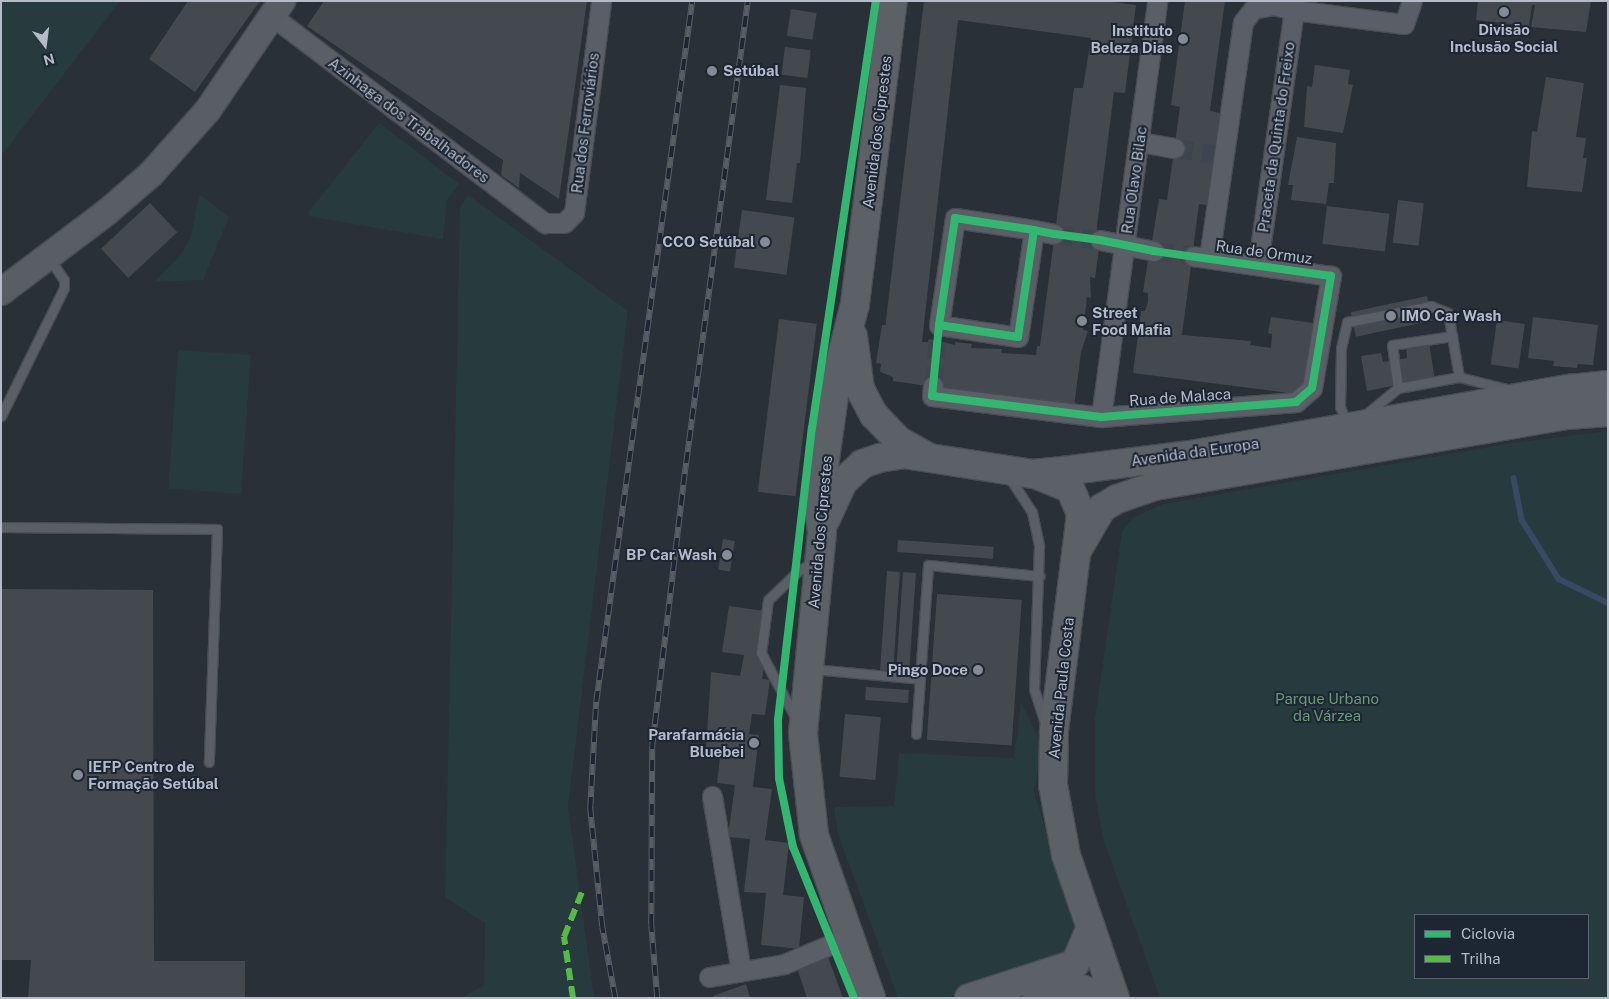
<!DOCTYPE html>
<meta charset="utf-8">
<style>
body{margin:0}
#map{position:relative;width:1609px;height:999px;overflow:hidden;background:#2a3038;font-family:"Public Sans",sans-serif}
div>[style]{position:absolute}
[style*='--x']{left:calc(var(--x)*1px);top:calc(var(--y)*1px);width:calc(var(--w)*1px);rotate:calc(var(--a)*1deg)}
.green>*{inset:0;background:#273a3e;transform-origin:0 0}
.stream>*{height:5.5px;margin:-2.75px;padding:0 2.75px;transform-origin:2.75px;border-radius:2.75px;background:#384963}
.building>*{inset:0;background:#444950;transform-origin:0 0}
.street-tunnel>*{height:19px;margin-top:-9.5px;transform-origin:0;background:repeating-linear-gradient(90deg,#3f454e 0 19px,transparent 0 28px)}
.roads{filter:drop-shadow(1px 0 #484c53) drop-shadow(-1px 0 #484c53) drop-shadow(0 1px #484c53) drop-shadow(0 -1px #484c53)}
.lane>*{height:9px;margin:-4.5px;padding:0 4.5px;transform-origin:4.5px;border-radius:4.5px;background:#5a5e66}
.street>*{height:19px;margin:-9.5px;padding:0 9.5px;transform-origin:9.5px;border-radius:9.5px;background:#5a5e66}
.secondary>*{height:26px;margin:-13px;padding:0 13px;transform-origin:13px;border-radius:13px;background:#595d64}
.primary>*{height:28px;margin:-14px;padding:0 14px;transform-origin:14px;border-radius:14px;background:#5c6168}
.rail>*{height:5.5px;margin-top:-2.75px;transform-origin:0;background:repeating-linear-gradient(90deg,#1d2633 0 11px,#595d64 0 22px);box-sizing:border-box;border-block:1px solid #595d64}
.quiet>*{height:6px;margin-top:-3px;transform-origin:0;background:repeating-linear-gradient(90deg,#58b947 0 12px,transparent 0 18px)}
.cycleway>*{height:8px;margin:-4px;padding:0 4px;transform-origin:4px;border-radius:4px;background:#33b770}
.dots>*{width:14px;height:14px;translate:-50% -50%;box-sizing:border-box;border:2px solid #1d2633;border-radius:50%}
span{translate:-50% -50%;white-space:nowrap;text-align:center;line-height:1.15;-webkit-text-stroke:4px #1d2633;paint-order:stroke}
.poi-label{font-size:15px;color:#b4bcc9;font-weight:700}
.right{translate:-100% -50%;text-align:right}
.left{translate:0 -50%;text-align:left}
.street-label{font-size:15px;color:#b4bcc9}
.park-label{font-size:15px;color:#6b9a76}
.frame{position:absolute;inset:0;border:2px solid #b4bcc9;pointer-events:none}
.legend{position:absolute;left:1414px;top:914px;width:175px;height:65px;box-sizing:border-box;background:#1d2633;border:1px solid #59626f;margin:0;padding:6px 9px;list-style:none;font-size:15px;color:#b4bcc9}
.legend li{display:flex;align-items:center;gap:10px;height:25px}
.legend b{width:25px;border:1px solid #59626f}
.north{position:absolute;left:20px;top:20px;width:50px;height:50px;-webkit-text-stroke:4px #1d2633;paint-order:stroke;rotate:165deg;font-size:14px;font-weight:700;line-height:20px;text-align:center;color:#b4bcc9}
.north::after{content:'';display:block;margin:auto;width:18px;height:22px;background:#b4bcc9;clip-path:polygon(50% 0,100% 100%,50% 72%,0 100%)}
</style>
<div id="map">
<div class="green">
<i style="clip-path:polygon(1px 1px,120px 1px,1px 156px)"></i>
<i style="clip-path:polygon(379px 123px,459px 184px,447px 200px,443px 239px,312px 217px,308px 213px)"></i>
<i style="clip-path:polygon(199px 194px,229px 217px,203px 280px,154px 282px,182px 253px,191px 237px)"></i>
<i style="clip-path:polygon(468px 195px,628px 311px,568px 806px,594px 998px,460px 998px,484px 986px,485px 923px,445px 897px,460px 208px)"></i>
<i style="left:178px;top:350px;width:73px;height:139px;rotate:4deg"></i>
<i style="clip-path:polygon(evenodd,1608px 431px,1608px 998px,1160px 998px,1104px 841px,1095px 797px,1095px 718px,1122px 531px,1133px 518px,1163px 504px,1513px 443px,1608px 431px,1588px 915px,1588px 978px,1415px 978px,1415px 915px,1588px 915px)"></i>
<i style="clip-path:polygon(1021px 702px,1042px 745px,1034px 791px,1078px 938px,1065px 958px,946px 998px,898px 998px,838px 834px,834px 807px,894px 806px,899px 753px,1014px 758px)"></i>
</div>
<div class="stream">
<i style="--x:1514;--y:478;--w:43;--a:79.2"></i>
<i style="--x:1522;--y:520;--w:70;--a:57.9"></i>
<i style="--x:1559;--y:579;--w:55;--a:26.1"></i>
</div>
<div class="building">
<i style="clip-path:polygon(188px 1px,260px 1px,195px 92px,149px 59px)"></i>
<i style="clip-path:polygon(324px 1px,587px 1px,559px 199px,520px 173px,519px 188px,501px 175px,503px 160px,307px 26px)"></i>
<i style="clip-path:polygon(evenodd,924px 1px,1105px 1px,1136px 5px,1125px 93px,1114px 92px,1096px 234px,1101px 235px,1095px 278px,1090px 277px,1091px 298px,1087px 297px,1083px 330px,1088px 331px,1081px 352px,1074px 407px,893px 381px,893px 377px,880px 372px,881px 364px,876px 363px,882px 325px,886px 325px,886px 320px,924px 1px,958px 20px,1091px 38px,1083px 88px,1074px 88px,1040px 346px,1037px 346px,1036px 355px,1001px 353px,1002px 349px,971px 348px,972px 344px,955px 342px,955px 345px,929px 339px,928px 342px,922px 342px,958px 20px)"></i>
<i style="clip-path:polygon(1185px 1px,1225px 1px,1210px 111px,1220px 113px,1207px 205px,1199px 204px,1182px 335px,1251px 341px,1250px 345px,1271px 348px,1272px 334px,1268px 333px,1271px 317px,1313px 323px,1304px 391px,1298px 394px,1133px 373px,1141px 311px,1145px 311px,1148px 302px,1148px 293px,1143px 292px,1148px 260px,1152px 262px,1155px 249px,1156px 242px,1152px 241px,1159px 199px,1167px 200px,1180px 107px,1171px 105px)"></i>
<i style="clip-path:polygon(1478px 1px,1591px 1px,1586px 32px,1531px 27px,1535px 5px,1532px 5px,1529px 26px,1476px 20px)"></i>
<i style="left:791px;top:9px;width:26px;height:27px;rotate:9deg"></i>
<i style="left:785px;top:47px;width:26px;height:28px;rotate:7deg"></i>
<i style="clip-path:polygon(1315px 65px,1350px 70px,1348px 84px,1353px 85px,1343px 133px,1304px 127px,1307px 86px,1312px 87px)"></i>
<i style="clip-path:polygon(1546px 77px,1584px 83px,1576px 137px,1586px 138px,1583px 158px,1587px 158px,1582px 192px,1527px 187px,1532px 131px,1537px 132px)"></i>
<i style="clip-path:polygon(780px 85px,806px 88px,800px 163px,797px 163px,792px 203px,766px 200px)"></i>
<i style="clip-path:polygon(1297px 137px,1336px 143px,1334px 183px,1329px 183px,1326px 204px,1291px 200px,1293px 185px,1288px 185px)"></i>
<i style="left:1398px;top:200px;width:26px;height:43px;rotate:7deg"></i>
<i style="left:150px;top:203px;width:40px;height:67px;rotate:47deg"></i>
<i style="left:1327px;top:206px;width:63px;height:38px;rotate:7deg"></i>
<i style="left:742px;top:210px;width:53px;height:58px;rotate:8deg"></i>
<i style="left:1427px;top:296px;width:25px;height:78px;rotate:78deg"></i>
<i style="clip-path:polygon(1533px 317px,1598px 325px,1593px 365px,1578px 364px,1577px 368px,1553px 366px,1554px 361px,1528px 358px)"></i>
<i style="left:779px;top:319px;width:38px;height:174px;rotate:7deg"></i>
<i style="left:1497px;top:320px;width:28px;height:45px;rotate:8deg"></i>
<i style="clip-path:polygon(1429px 343px,1436px 387px,1412px 391px,1411px 382px,1367px 391px,1361px 356px,1381px 353px,1383px 362px,1407px 358px,1406px 347px)"></i>
<i style="left:723px;top:539px;width:12px;height:31px;rotate:9deg"></i>
<i style="left:898px;top:540px;width:96px;height:12px;rotate:4deg"></i>
<i style="left:887px;top:571px;width:13px;height:99px;rotate:4deg"></i>
<i style="left:903px;top:572px;width:13px;height:99px;rotate:4deg"></i>
<i style="clip-path:polygon(1px 589px,153px 590px,154px 961px,245px 961px,245px 998px,28px 998px,31px 960px,1px 960px)"></i>
<i style="left:937px;top:594px;width:85px;height:146px;rotate:4deg"></i>
<i style="clip-path:polygon(729px 606px,772px 612px,762px 679px,770px 680px,765px 715px,752px 714px,749px 734px,759px 735px,753px 787px,772px 789px,765px 840px,789px 843px,783px 895px,804px 897px,799px 949px,761px 945px,766px 893px,744px 892px,750px 839px,728px 837px,735px 785px,717px 783px,720px 758px,714px 757px,715px 752px,706px 750px,711px 672px,740px 676px,744px 655px,722px 652px)"></i>
<i style="left:866px;top:687px;width:43px;height:13px;rotate:4deg"></i>
<i style="left:845px;top:714px;width:36px;height:63px;rotate:5deg"></i>
<i style="clip-path:polygon(828px 957px,843px 998px,807px 998px,797px 968px)"></i>
<i style="clip-path:polygon(746px 984px,750px 998px,714px 998px,713px 996px)"></i>
</div>
<div class="street-tunnel">
<i style="--x:1174;--y:148;--w:40;--a:8.5"></i>
<i style="--x:1054;--y:234;--w:46;--a:7.4"></i>
<i style="--x:1154;--y:251;--w:39;--a:7"></i>
<i style="--x:933;--y:386;--w:45;--a:-83.7"></i>
</div>
<div class="roads">
<div class="lane">
<i style="--x:1398;--y:388;--w:43;--a:-97.9"></i>
<i style="--x:1392;--y:345;--w:61;--a:-8.5"></i>
<i style="--x:1365;--y:415;--w:43;--a:-39.3"></i>
<i style="--x:1398;--y:388;--w:62;--a:-10.2"></i>
<i style="--x:1;--y:416;--w:143;--a:-63.8"></i>
<i style="--x:64;--y:288;--w:8;--a:-90"></i>
<i style="--x:64;--y:280;--w:25;--a:-124"></i>
<i style="--x:1348;--y:425;--w:20;--a:-114"></i>
<i style="--x:1340;--y:407;--w:59;--a:-89"></i>
<i style="--x:1341;--y:348;--w:27;--a:-77"></i>
<i style="--x:1347;--y:322;--w:86;--a:-10.8"></i>
<i style="--x:1431;--y:306;--w:18;--a:22"></i>
<i style="--x:1448;--y:313;--w:65;--a:80.2"></i>
<i style="--x:1459;--y:377;--w:54;--a:14"></i>
<i style="--x:1009;--y:477;--w:42;--a:56.7"></i>
<i style="--x:1032;--y:512;--w:35;--a:78"></i>
<i style="--x:1039;--y:546;--w:143;--a:92"></i>
<i style="--x:1034;--y:689;--w:40;--a:72"></i>
<i style="--x:1;--y:527;--w:216;--a:0.5"></i>
<i style="--x:217;--y:529;--w:233;--a:92"></i>
<i style="--x:813;--y:669;--w:107;--a:5.3"></i>
<i style="--x:796;--y:719;--w:75;--a:-117.9"></i>
<i style="--x:761;--y:653;--w:53;--a:-82.5"></i>
<i style="--x:768;--y:600;--w:40;--a:-44"></i>
<i style="--x:797;--y:572;--w:20;--a:-33"></i>
<i style="--x:916;--y:734;--w:169;--a:-85.9"></i>
<i style="--x:928;--y:565;--w:112;--a:5.7"></i>
</div>
<div class="street">
<i style="--x:1294;--y:10;--w:111;--a:7.3"></i>
<i style="--x:1404;--y:24;--w:24;--a:-71"></i>
<i style="--x:272;--y:16;--w:343;--a:37.2"></i>
<i style="--x:545;--y:223;--w:19;--a:0"></i>
<i style="--x:564;--y:223;--w:14;--a:-45"></i>
<i style="--x:574;--y:213;--w:214;--a:-82.7"></i>
<i style="--x:1140;--y:142;--w:35;--a:10"></i>
<i style="--x:1034;--y:230;--w:108;--a:98.5"></i>
<i style="--x:1018;--y:337;--w:80;--a:-171.4"></i>
<i style="--x:939;--y:325;--w:108;--a:-81.5"></i>
<i style="--x:955;--y:218;--w:80;--a:8.6"></i>
<i style="--x:1034;--y:230;--w:20;--a:11"></i>
<i style="--x:1100;--y:240;--w:55;--a:11.5"></i>
<i style="--x:1209;--y:258;--w:238;--a:-81.8"></i>
<i style="--x:1243;--y:22;--w:16;--a:-52"></i>
<i style="--x:1253;--y:9;--w:21;--a:-11"></i>
<i style="--x:1274;--y:5;--w:21;--a:14"></i>
<i style="--x:1294;--y:10;--w:257;--a:98.1"></i>
<i style="--x:933;--y:386;--w:10;--a:96"></i>
<i style="--x:932;--y:396;--w:170;--a:7.1"></i>
<i style="--x:1101;--y:417;--w:196;--a:-4.4"></i>
<i style="--x:1296;--y:402;--w:21;--a:-41"></i>
<i style="--x:1312;--y:388;--w:114;--a:-80.4"></i>
<i style="--x:1331;--y:276;--w:139;--a:-171.8"></i>
<i style="--x:1101;--y:417;--w:420;--a:-82.3"></i>
<i style="--x:712;--y:796;--w:177;--a:80.6"></i>
<i style="--x:709;--y:977;--w:76;--a:-9.8"></i>
<i style="--x:784;--y:964;--w:70;--a:-22.6"></i>
</div>
<div class="secondary">
<i style="--x:1;--y:292;--w:133;--a:-37"></i>
<i style="--x:107;--y:212;--w:58;--a:-40.8"></i>
<i style="--x:151;--y:174;--w:86;--a:-48.3"></i>
<i style="--x:208;--y:110;--w:132;--a:-55.8"></i>
</div>
<div class="primary">
<i style="--x:853;--y:336;--w:53;--a:82.5"></i>
<i style="--x:860;--y:389;--w:30;--a:62"></i>
<i style="--x:874;--y:415;--w:36;--a:46"></i>
<i style="--x:899;--y:441;--w:31;--a:29"></i>
<i style="--x:1037;--y:475;--w:35;--a:22"></i>
<i style="--x:1070;--y:488;--w:28;--a:67"></i>
<i style="--x:1081;--y:514;--w:220;--a:97.1"></i>
<i style="--x:1054;--y:732;--w:53;--a:91.1"></i>
<i style="--x:1053;--y:785;--w:71;--a:79.5"></i>
<i style="--x:1066;--y:855;--w:151;--a:71.1"></i>
<i style="--x:826;--y:519;--w:41;--a:-65.3"></i>
<i style="--x:843;--y:482;--w:26;--a:-43"></i>
<i style="--x:862;--y:464;--w:18;--a:-19"></i>
<i style="--x:879;--y:458;--w:25;--a:-9"></i>
<i style="--x:904;--y:454;--w:131;--a:8.8"></i>
<i style="--x:1033;--y:474;--w:30;--a:-6"></i>
<i style="--x:1063;--y:471;--w:128;--a:-7.2"></i>
<i style="--x:1190;--y:455;--w:386;--a:-9.9"></i>
<i style="--x:1570;--y:389;--w:38;--a:-6"></i>
<i style="--x:1078;--y:549;--w:48;--a:-59.7"></i>
<i style="--x:1102;--y:508;--w:17;--a:-31"></i>
<i style="--x:1117;--y:499;--w:40;--a:-18.9"></i>
<i style="--x:1155;--y:486;--w:418;--a:-9.8"></i>
<i style="--x:1567;--y:415;--w:41;--a:-4.2"></i>
<i style="--x:871;--y:998;--w:173;--a:-109.3"></i>
<i style="--x:814;--y:835;--w:103;--a:-96.2"></i>
<i style="--x:803;--y:733;--w:202;--a:-84.6"></i>
<i style="--x:822;--y:532;--w:23;--a:-97"></i>
<i style="--x:819;--y:509;--w:43;--a:-83.4"></i>
<i style="--x:824;--y:466;--w:92;--a:-81.9"></i>
<i style="--x:837;--y:375;--w:73;--a:-75.8"></i>
<i style="--x:855;--y:304;--w:305;--a:-82.9"></i>
<i style="--x:969;--y:998;--w:111;--a:-17.8"></i>
<i style="--x:1075;--y:964;--w:40;--a:-66.6"></i>
<i style="--x:1037;--y:998;--w:38;--a:-18"></i>
<i style="--x:1073;--y:986;--w:35;--a:20"></i>
</div>
</div>
<div class="rail">
<i style="--x:615;--y:998;--w:72;--a:-100.4"></i>
<i style="--x:602;--y:927;--w:120;--a:-95.8"></i>
<i style="--x:590;--y:808;--w:106;--a:-86.8"></i>
<i style="--x:596;--y:702;--w:708;--a:-82.2"></i>
<i style="--x:657;--y:998;--w:73;--a:-94.7"></i>
<i style="--x:651;--y:925;--w:179;--a:-89.7"></i>
<i style="--x:652;--y:746;--w:263;--a:-83.2"></i>
<i style="--x:683;--y:485;--w:488;--a:-82.4"></i>
</div>
<div class="quiet">
<i style="--x:573;--y:998;--w:62;--a:-98.4"></i>
<i style="--x:564;--y:937;--w:48;--a:-68.2"></i>
</div>
<div class="cycleway">
<i style="--x:939;--y:325;--w:71;--a:95.6"></i>
<i style="--x:932;--y:396;--w:170;--a:7.1"></i>
<i style="--x:1101;--y:417;--w:196;--a:-4.4"></i>
<i style="--x:1296;--y:402;--w:21;--a:-41"></i>
<i style="--x:1312;--y:388;--w:114;--a:-80.4"></i>
<i style="--x:1331;--y:276;--w:179;--a:-172"></i>
<i style="--x:1154;--y:251;--w:55;--a:-168.5"></i>
<i style="--x:1100;--y:240;--w:46;--a:-172.6"></i>
<i style="--x:1054;--y:234;--w:20;--a:-169"></i>
<i style="--x:1034;--y:230;--w:80;--a:-171.4"></i>
<i style="--x:955;--y:218;--w:108;--a:98.5"></i>
<i style="--x:939;--y:325;--w:80;--a:8.6"></i>
<i style="--x:1018;--y:337;--w:108;--a:-81.5"></i>
<i style="--x:854;--y:998;--w:163;--a:-112"></i>
<i style="--x:793;--y:847;--w:70;--a:-101.5"></i>
<i style="--x:779;--y:778;--w:58;--a:-91"></i>
<i style="--x:778;--y:720;--w:294;--a:-83.4"></i>
<i style="--x:812;--y:428;--w:432;--a:-81.5"></i>
</div>
<div class="dots">
<i style="left:1504px;top:12px;background:#848b96"></i>
<i style="left:1183px;top:39px;background:#848b96"></i>
<i style="left:712px;top:71px;background:#848b96"></i>
<i style="left:765px;top:242px;background:#848b96"></i>
<i style="left:1391px;top:316px;background:#848b96"></i>
<i style="left:1082px;top:321px;background:#848b96"></i>
<i style="left:727px;top:555px;background:#848b96"></i>
<i style="left:978px;top:670px;background:#848b96"></i>
<i style="left:754px;top:743px;background:#848b96"></i>
<i style="left:78px;top:775px;background:#848b96"></i>
</div>
<div class="poi-label">
<span style="left:1504px;top:38px">Divisão<br>Inclusão Social</span>
<span class="right" style="left:1173px;top:39px">Instituto<br>Beleza Dias</span>
<span class="left" style="left:723px;top:71px">Setúbal</span>
<span class="right" style="left:755px;top:242px">CCO Setúbal</span>
<span class="left" style="left:1092px;top:321px">Street<br>Food Mafia</span>
<span class="left" style="left:1401px;top:316px">IMO Car Wash</span>
<span class="right" style="left:717px;top:555px">BP Car Wash</span>
<span class="right" style="left:968px;top:670px">Pingo Doce</span>
<span class="right" style="left:744px;top:743px">Parafarmácia<br>Bluebei</span>
<span class="left" style="left:88px;top:775px">IEFP Centro de<br>Formação Setúbal</span>
</div>
<div class="street-label">
<span style="left:409px;top:120px;rotate:37deg">Azinhaga dos Trabalhadores</span>
<span style="left:585px;top:123px;rotate:-83deg">Rua dos Ferroviários</span>
<span style="left:877px;top:132px;rotate:-83deg">Avenida dos Ciprestes</span>
<span style="left:1276px;top:137px;rotate:-82deg">Praceta da Quinta do Freixo</span>
<span style="left:1134px;top:180px;rotate:-82deg">Rua Olavo Bilac</span>
<span style="left:1264px;top:252px;rotate:8deg">Rua de Ormuz</span>
<span style="left:1180px;top:397px;rotate:-4deg">Rua de Malaca</span>
<span style="left:1195px;top:452px;rotate:-8deg">Avenida da Europa</span>
<span style="left:820px;top:532px;rotate:-85deg">Avenida dos Ciprestes</span>
<span style="left:1061px;top:688px;rotate:-84deg">Avenida Paula Costa</span>
</div>
<div class="park-label">
<span style="left:1327px;top:707px">Parque Urbano<br>da Várzea</span>
</div>
<div class="frame"></div>
<ul class="legend">
<li><b style="height:6px;background:#33b770"></b>Ciclovia</li>
<li><b style="height:6px;background:#58b947"></b>Trilha</li>
</ul>
<div class="north">N</div>
</div>
